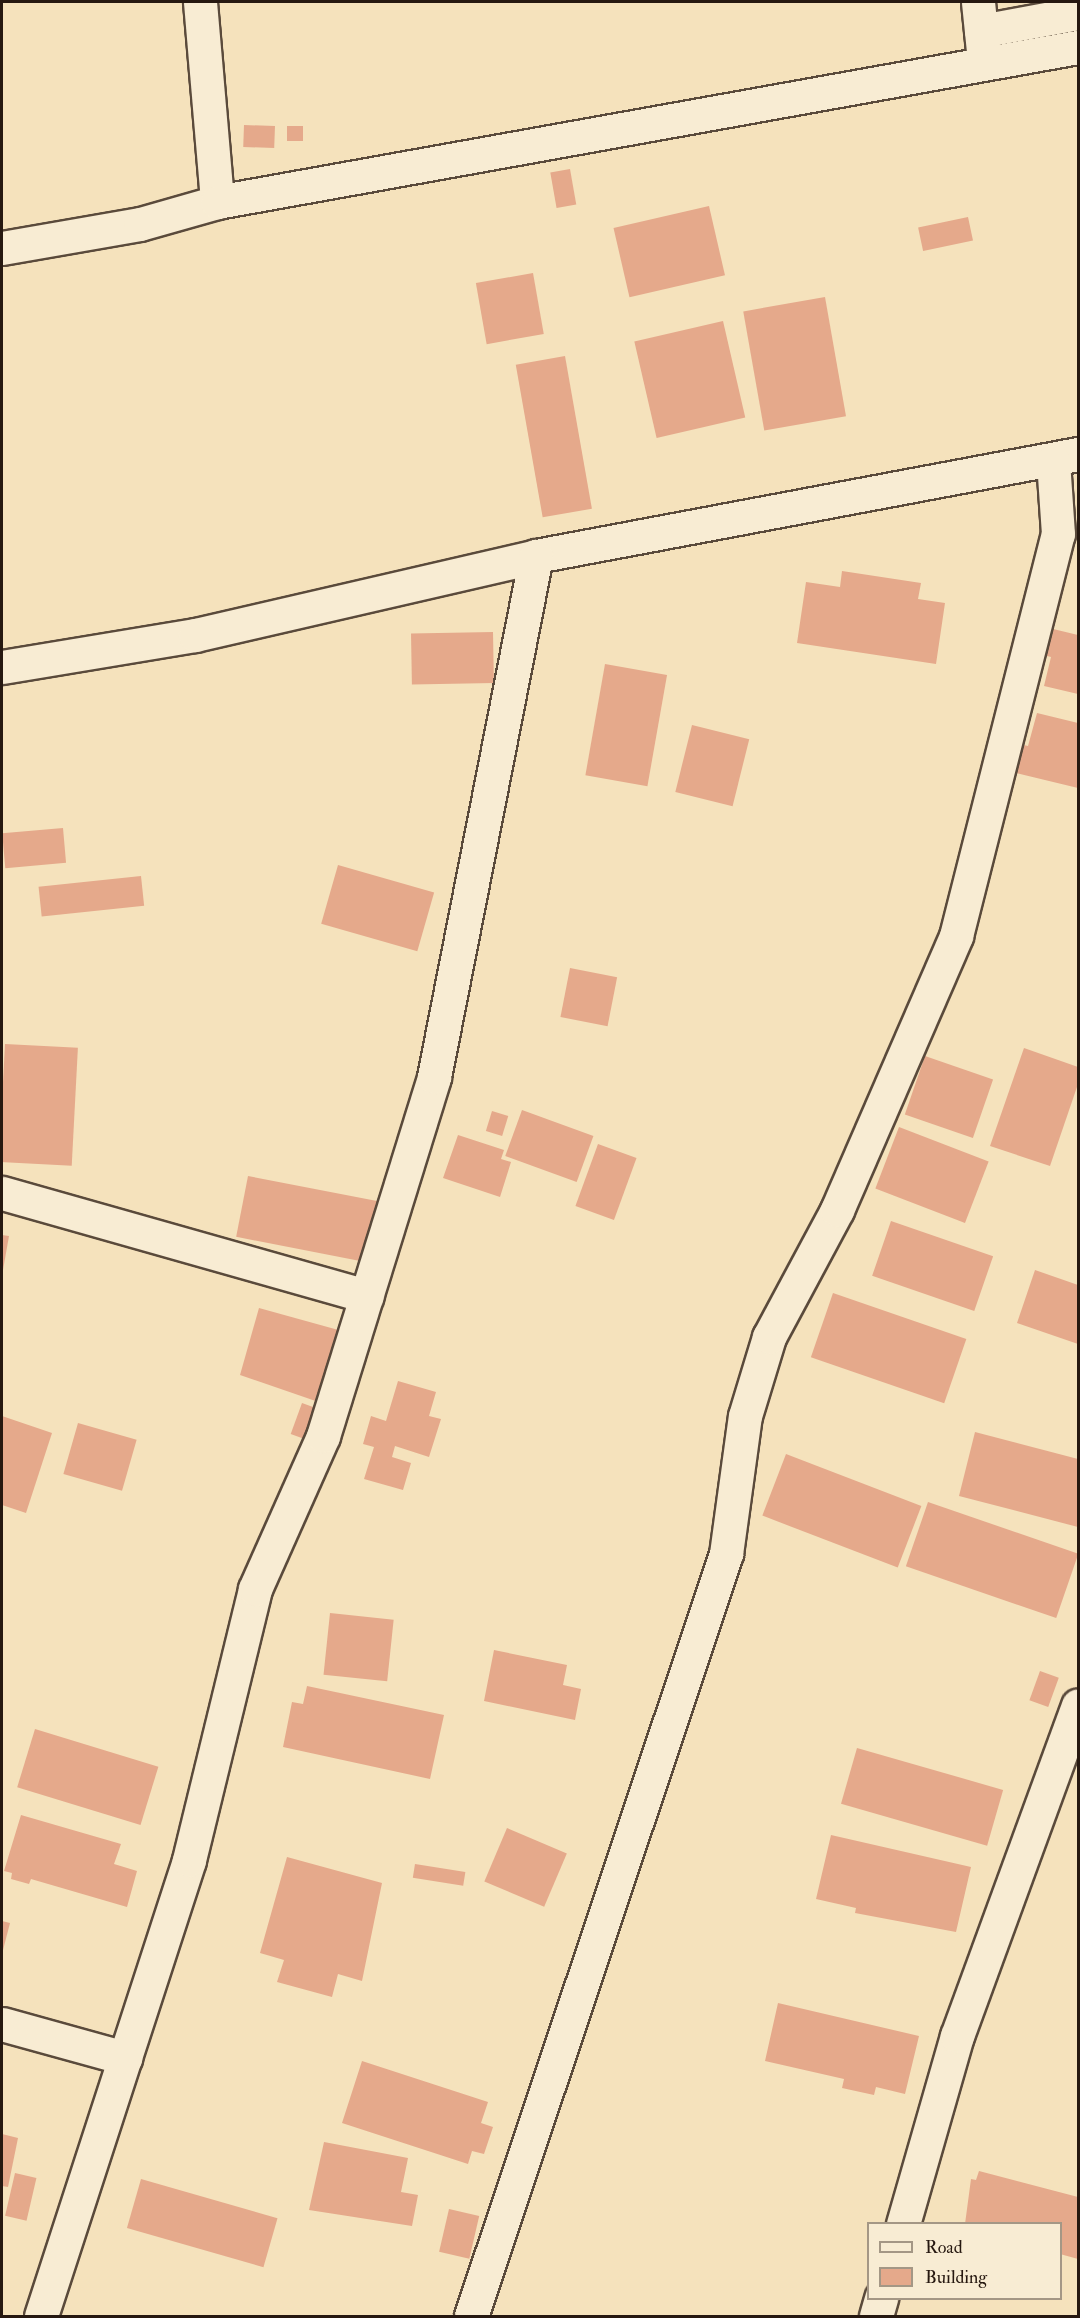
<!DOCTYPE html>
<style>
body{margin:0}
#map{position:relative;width:1080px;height:2318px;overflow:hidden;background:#f5e2bc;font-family:"IM FELL Double Pica",serif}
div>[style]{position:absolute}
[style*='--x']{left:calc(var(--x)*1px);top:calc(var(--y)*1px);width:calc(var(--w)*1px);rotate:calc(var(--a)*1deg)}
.building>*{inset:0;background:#e5a98b;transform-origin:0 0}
.roads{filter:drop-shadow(2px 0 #5a4a3b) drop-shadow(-2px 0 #5a4a3b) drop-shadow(0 2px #5a4a3b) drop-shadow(0 -2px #5a4a3b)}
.minor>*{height:33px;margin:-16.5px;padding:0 16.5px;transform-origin:16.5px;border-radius:16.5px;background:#f8ecd3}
span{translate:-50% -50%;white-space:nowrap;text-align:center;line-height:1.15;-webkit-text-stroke:6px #f8ecd3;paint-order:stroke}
.frame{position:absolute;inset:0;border:3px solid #261810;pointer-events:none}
.legend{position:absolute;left:867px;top:2222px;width:195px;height:78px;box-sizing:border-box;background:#f8ecd3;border:2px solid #a49785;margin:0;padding:8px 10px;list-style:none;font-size:18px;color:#261810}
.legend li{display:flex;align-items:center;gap:12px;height:30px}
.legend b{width:30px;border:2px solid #a49785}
</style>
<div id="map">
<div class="building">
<i style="left:244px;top:125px;width:31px;height:22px;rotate:2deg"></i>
<i style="left:287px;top:126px;width:16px;height:15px"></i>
<i style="left:570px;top:169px;width:36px;height:20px;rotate:80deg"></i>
<i style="left:709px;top:206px;width:71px;height:98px;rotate:77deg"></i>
<i style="left:968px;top:217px;width:24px;height:51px;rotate:78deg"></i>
<i style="left:533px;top:273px;width:62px;height:58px;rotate:80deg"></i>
<i style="left:825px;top:297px;width:121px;height:83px;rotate:80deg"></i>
<i style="left:723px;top:321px;width:99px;height:91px;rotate:77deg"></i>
<i style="left:565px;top:356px;width:155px;height:50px;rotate:80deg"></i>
<i style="clip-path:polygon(842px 571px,921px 583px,918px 599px,945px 603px,936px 664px,797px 643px,806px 582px,840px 587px)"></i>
<i style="clip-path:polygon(1049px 628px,1078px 635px,1078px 694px,1044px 686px,1051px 657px,1043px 655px)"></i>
<i style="left:493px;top:632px;width:51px;height:82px;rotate:89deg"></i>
<i style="left:605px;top:664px;width:63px;height:113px;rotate:10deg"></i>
<i style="clip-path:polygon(1037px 713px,1078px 723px,1078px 788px,1012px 772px,1019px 744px,1028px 746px)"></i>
<i style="left:692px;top:725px;width:59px;height:69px;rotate:14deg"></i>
<i style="left:63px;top:828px;width:35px;height:61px;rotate:85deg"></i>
<i style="left:338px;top:865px;width:100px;height:61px;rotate:16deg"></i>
<i style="left:141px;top:876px;width:30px;height:103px;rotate:84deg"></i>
<i style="left:570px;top:968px;width:48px;height:50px;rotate:11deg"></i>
<i style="left:5px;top:1044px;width:73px;height:118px;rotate:3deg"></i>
<i style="clip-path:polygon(1024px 1048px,1078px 1067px,1078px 1084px,1050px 1166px,990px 1146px)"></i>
<i style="left:925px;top:1056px;width:72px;height:62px;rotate:19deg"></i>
<i style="left:522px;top:1110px;width:76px;height:49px;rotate:20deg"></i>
<i style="left:492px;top:1111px;width:17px;height:21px;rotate:17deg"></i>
<i style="left:899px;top:1127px;width:96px;height:66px;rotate:21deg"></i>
<i style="clip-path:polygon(458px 1135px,504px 1150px,501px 1159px,511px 1162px,500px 1197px,443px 1178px)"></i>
<i style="left:598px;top:1144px;width:41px;height:66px;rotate:20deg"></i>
<i style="left:248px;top:1176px;width:138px;height:62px;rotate:11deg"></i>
<i style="left:891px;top:1221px;width:108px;height:58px;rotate:19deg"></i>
<i style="clip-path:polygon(2px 1235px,9px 1236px,3px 1270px,2px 1270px)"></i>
<i style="clip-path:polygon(1035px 1270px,1078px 1285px,1078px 1344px,1017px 1323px)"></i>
<i style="left:833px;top:1293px;width:141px;height:68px;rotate:19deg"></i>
<i style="clip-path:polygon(259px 1308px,342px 1331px,333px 1407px,240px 1375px)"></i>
<i style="clip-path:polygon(398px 1381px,436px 1392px,429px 1416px,441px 1419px,429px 1457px,395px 1446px,392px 1457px,411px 1463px,403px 1490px,364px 1479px,374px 1447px,363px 1444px,371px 1416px,386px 1421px)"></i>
<i style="left:302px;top:1403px;width:30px;height:33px;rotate:20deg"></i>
<i style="clip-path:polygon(2px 1416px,52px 1433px,26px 1513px,2px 1505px)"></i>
<i style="left:78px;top:1423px;width:61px;height:53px;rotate:16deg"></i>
<i style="clip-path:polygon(975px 1432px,1078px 1459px,1078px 1527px,959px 1496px)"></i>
<i style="left:786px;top:1454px;width:145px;height:66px;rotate:21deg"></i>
<i style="left:928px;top:1502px;width:159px;height:68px;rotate:19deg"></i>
<i style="left:330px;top:1613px;width:64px;height:62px;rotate:6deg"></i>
<i style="clip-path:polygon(494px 1650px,567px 1665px,563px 1685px,581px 1689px,575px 1720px,484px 1701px)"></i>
<i style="left:1040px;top:1671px;width:20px;height:31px;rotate:20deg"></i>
<i style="clip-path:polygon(307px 1686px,444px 1715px,430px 1779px,283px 1747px,292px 1702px,303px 1704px)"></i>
<i style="left:35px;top:1729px;width:129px;height:61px;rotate:17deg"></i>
<i style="left:857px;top:1748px;width:152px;height:58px;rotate:16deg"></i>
<i style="clip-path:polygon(21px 1815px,121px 1844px,114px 1864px,137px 1871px,127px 1907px,31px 1879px,29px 1884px,11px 1879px,12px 1873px,4px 1871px)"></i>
<i style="left:507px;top:1828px;width:65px;height:58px;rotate:23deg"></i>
<i style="clip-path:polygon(831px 1835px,971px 1867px,956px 1932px,855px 1913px,856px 1908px,816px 1899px)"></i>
<i style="clip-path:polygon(287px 1857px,382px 1883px,362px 1981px,338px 1974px,332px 1997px,277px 1982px,284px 1960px,260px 1953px)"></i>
<i style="left:415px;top:1864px;width:51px;height:14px;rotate:9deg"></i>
<i style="clip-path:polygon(2px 1921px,10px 1923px,2px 1954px)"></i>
<i style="clip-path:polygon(778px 2003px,919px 2036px,905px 2094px,876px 2087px,874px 2095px,842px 2088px,844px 2079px,765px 2061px)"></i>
<i style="clip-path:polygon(362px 2061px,488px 2102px,481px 2123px,493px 2127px,484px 2154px,472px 2151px,468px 2164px,342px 2123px)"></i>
<i style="clip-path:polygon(2px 2134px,18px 2138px,8px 2187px,2px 2186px)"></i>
<i style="clip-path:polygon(324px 2142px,408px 2158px,401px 2192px,418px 2195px,412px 2226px,309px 2210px)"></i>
<i style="clip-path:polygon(979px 2171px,1078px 2197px,1078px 2259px,1060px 2254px,1060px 2224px,965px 2224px,971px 2179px,976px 2180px)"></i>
<i style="left:15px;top:2173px;width:22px;height:44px;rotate:13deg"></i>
<i style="left:141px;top:2179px;width:142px;height:51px;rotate:16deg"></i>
<i style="left:449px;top:2209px;width:31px;height:44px;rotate:13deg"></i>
</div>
<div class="roads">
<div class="minor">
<i style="--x:200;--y:2;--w:201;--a:85.1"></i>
<i style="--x:978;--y:2;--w:49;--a:84.2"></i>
<i style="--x:981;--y:31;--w:99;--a:-10.5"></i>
<i style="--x:2;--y:248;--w:140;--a:-9.9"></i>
<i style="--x:140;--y:224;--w:80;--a:-15.9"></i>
<i style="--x:217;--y:202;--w:875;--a:-10.21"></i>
<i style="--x:2;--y:667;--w:196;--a:-9.4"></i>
<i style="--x:195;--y:635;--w:350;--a:-13"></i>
<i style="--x:536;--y:556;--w:552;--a:-10.66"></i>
<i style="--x:2;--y:1193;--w:379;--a:15.8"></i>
<i style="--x:2;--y:2024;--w:128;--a:15.5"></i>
<i style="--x:903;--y:2224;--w:196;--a:-74"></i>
<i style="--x:957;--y:2036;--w:352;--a:-69.9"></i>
<i style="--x:41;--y:2316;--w:479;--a:-72"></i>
<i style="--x:189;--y:1860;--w:279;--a:-76.3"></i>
<i style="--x:255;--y:1589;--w:167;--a:-66"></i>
<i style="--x:323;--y:1436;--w:376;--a:-72.8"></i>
<i style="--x:434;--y:1077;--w:531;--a:-78.92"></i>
<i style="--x:471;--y:2316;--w:804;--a:-71.5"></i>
<i style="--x:726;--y:1554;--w:139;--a:-82.2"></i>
<i style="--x:745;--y:1416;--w:83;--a:-73.1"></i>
<i style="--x:769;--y:1337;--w:144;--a:-61.8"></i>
<i style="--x:837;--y:1210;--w:299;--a:-66.5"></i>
<i style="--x:956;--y:936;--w:415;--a:-75.8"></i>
<i style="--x:1058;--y:534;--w:73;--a:-93.9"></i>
<i style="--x:876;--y:2316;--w:19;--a:-74"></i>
</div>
</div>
<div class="frame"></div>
<ul class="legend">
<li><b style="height:8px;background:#f8ecd3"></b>Road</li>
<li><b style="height:16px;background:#e5a98b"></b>Building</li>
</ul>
</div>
